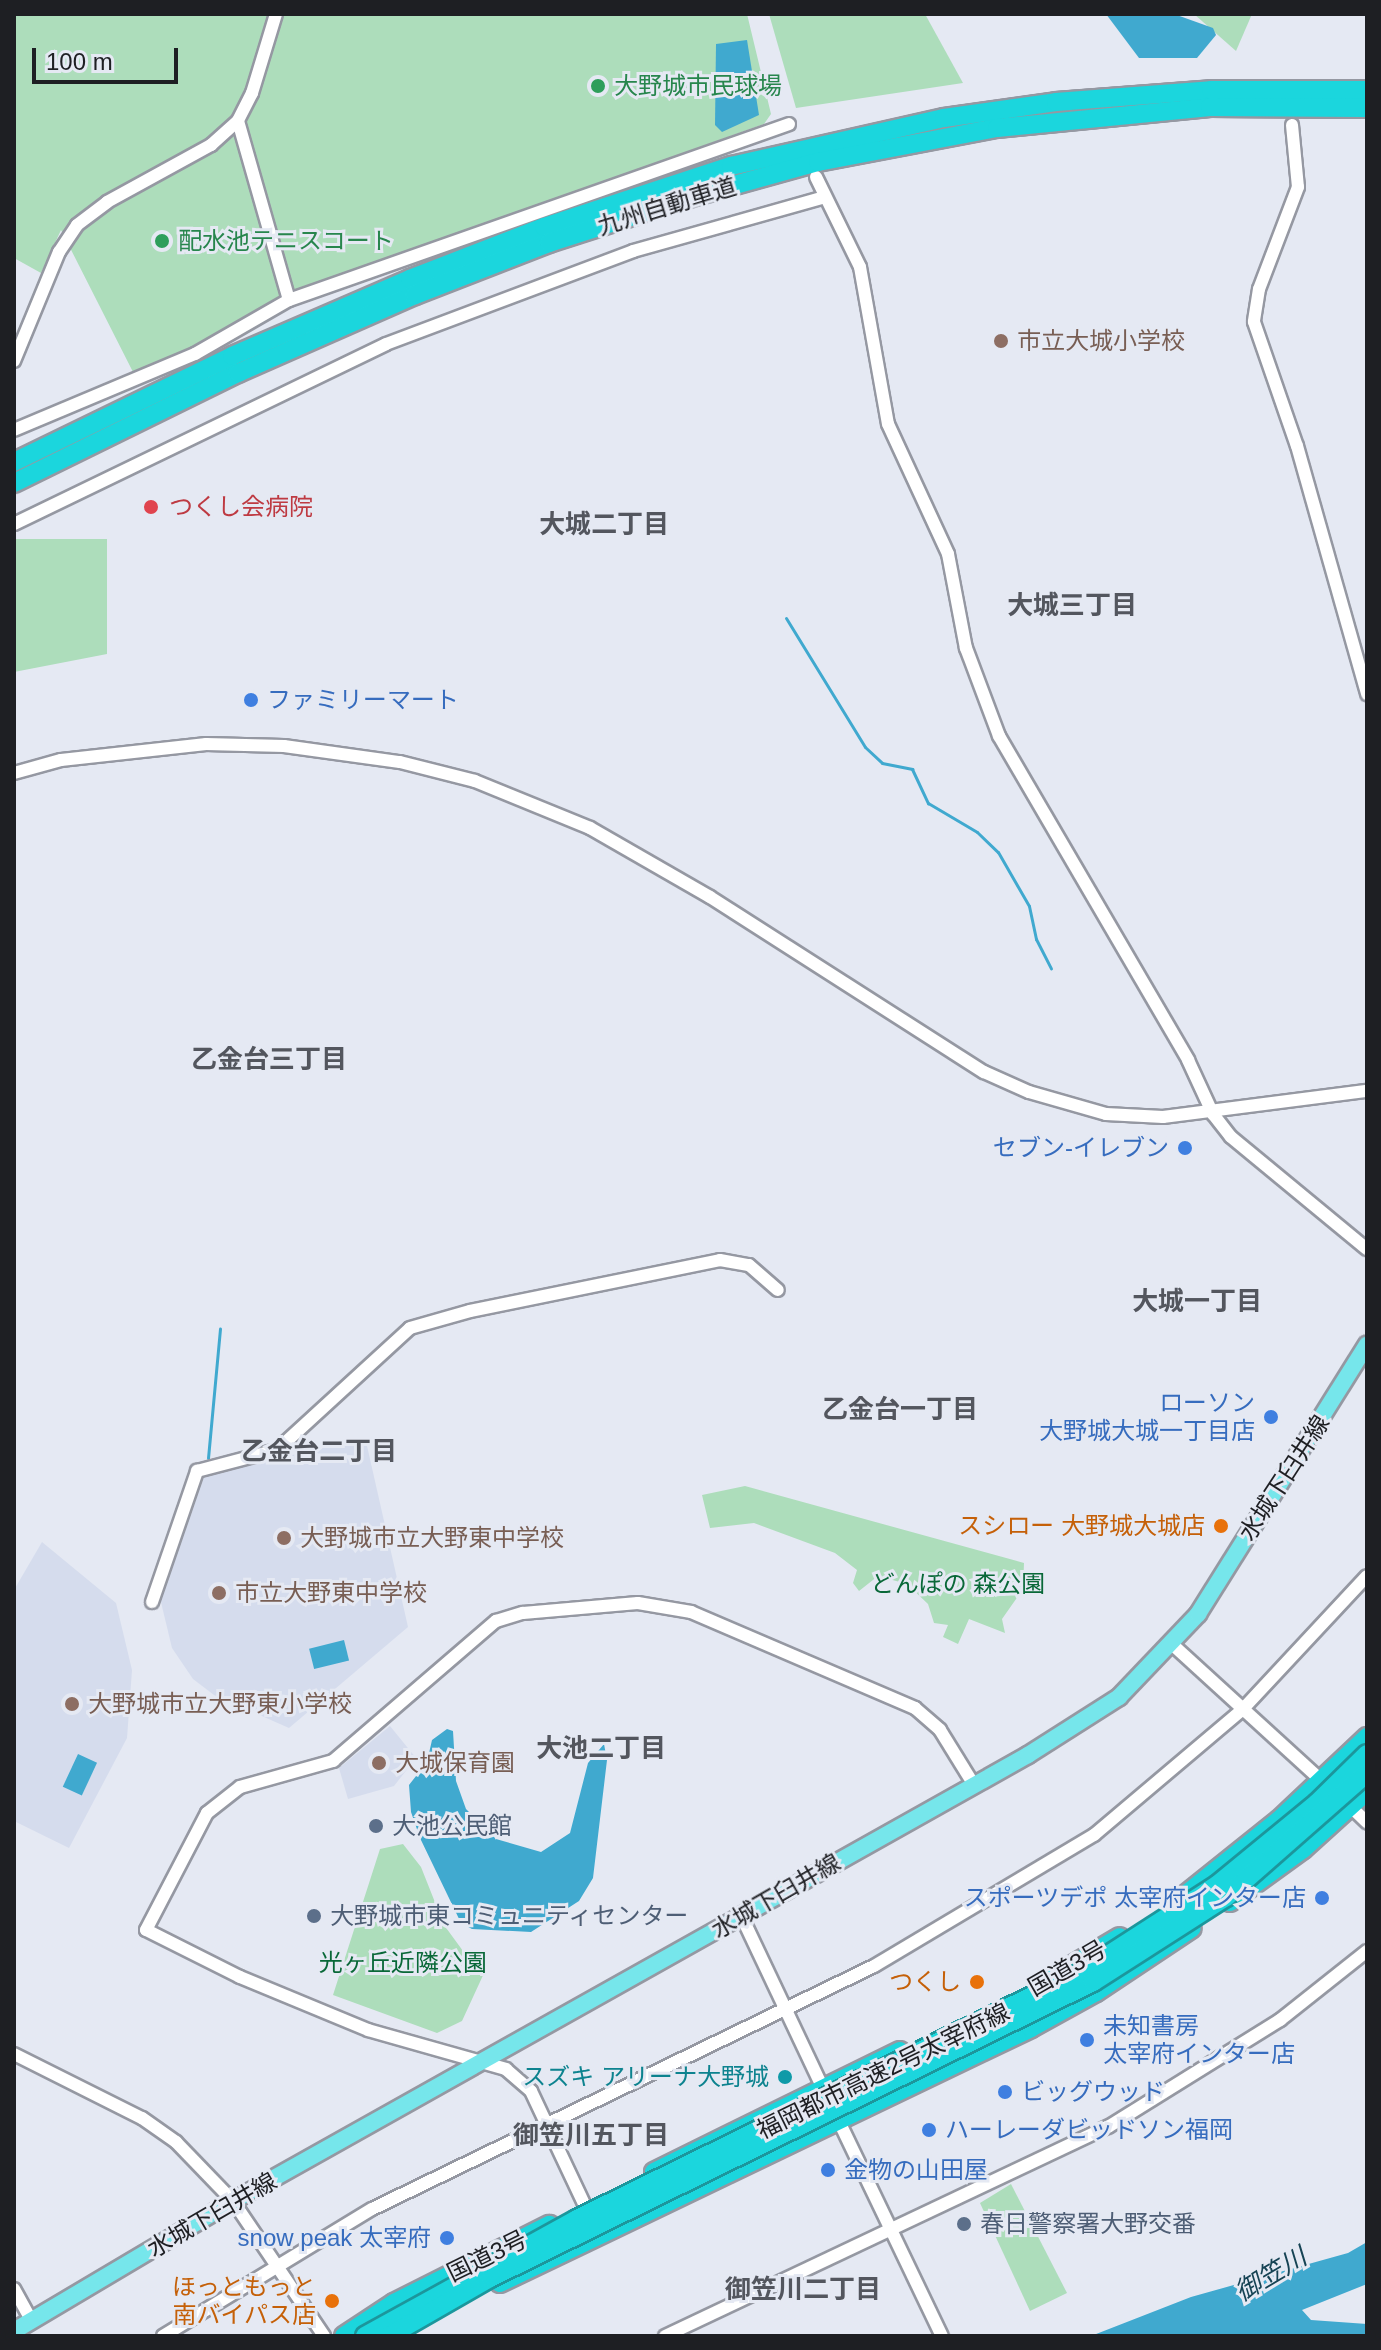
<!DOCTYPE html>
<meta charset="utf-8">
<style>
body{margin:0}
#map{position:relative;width:1381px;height:2350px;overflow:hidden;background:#e5e9f3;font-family:Helvetica,"Noto Sans JP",sans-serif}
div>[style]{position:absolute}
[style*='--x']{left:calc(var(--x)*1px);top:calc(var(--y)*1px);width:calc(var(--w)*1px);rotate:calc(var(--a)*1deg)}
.built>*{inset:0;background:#d5dced}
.green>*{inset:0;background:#adddbb}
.water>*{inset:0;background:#40a9cf;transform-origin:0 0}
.stream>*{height:3px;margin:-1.5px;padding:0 1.5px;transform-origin:1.5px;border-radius:1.5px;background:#40a9cf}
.roads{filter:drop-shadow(2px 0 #9598a2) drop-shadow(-2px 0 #9598a2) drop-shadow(0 2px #9598a2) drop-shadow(0 -2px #9598a2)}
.minor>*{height:12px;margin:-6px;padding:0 6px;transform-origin:6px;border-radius:6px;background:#fff}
.major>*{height:16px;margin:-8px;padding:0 8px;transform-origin:8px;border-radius:8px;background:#76e6eb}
.highway>*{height:18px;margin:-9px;padding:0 9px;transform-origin:9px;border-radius:9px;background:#1bd6dd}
.bridges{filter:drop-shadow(2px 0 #1c969c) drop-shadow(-2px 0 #1c969c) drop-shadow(0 2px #1c969c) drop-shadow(0 -2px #1c969c)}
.highway-bridge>*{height:18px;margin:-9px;padding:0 9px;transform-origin:9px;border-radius:9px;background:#1bd6dd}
.dots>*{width:22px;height:22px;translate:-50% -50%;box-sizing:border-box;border:4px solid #e5e9f3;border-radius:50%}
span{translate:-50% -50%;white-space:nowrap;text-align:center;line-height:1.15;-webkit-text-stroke:6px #e5e9f3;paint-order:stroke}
.leisure-label{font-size:24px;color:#27864d}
.left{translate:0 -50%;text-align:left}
.street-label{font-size:24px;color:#1e1f23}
.education-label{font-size:24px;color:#785e54}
.health-label{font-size:24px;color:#be3a42}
.shop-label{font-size:24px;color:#366cbe}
.right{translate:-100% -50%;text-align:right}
.food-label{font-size:24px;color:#c56008}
.park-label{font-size:24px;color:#096838}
.service-label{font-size:24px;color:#4e5e75}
.culture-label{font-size:24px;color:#0d838f}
.neighbourhood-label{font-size:26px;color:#53565e;font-weight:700}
.water-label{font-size:26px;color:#164354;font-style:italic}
.frame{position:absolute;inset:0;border:16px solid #1e1f23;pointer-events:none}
.scale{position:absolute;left:32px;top:48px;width:146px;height:36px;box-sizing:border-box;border:4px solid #1e1f23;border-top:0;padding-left:10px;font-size:24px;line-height:28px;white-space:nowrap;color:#1e1f23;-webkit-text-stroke:6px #e5e9f3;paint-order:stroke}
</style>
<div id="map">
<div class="built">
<i style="clip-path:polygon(365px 1437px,408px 1627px,289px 1728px,214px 1695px,193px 1679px,172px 1648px,160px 1598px,200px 1478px)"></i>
<i style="clip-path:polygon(42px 1542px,116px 1603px,132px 1670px,127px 1738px,69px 1848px,14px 1821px,14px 1590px)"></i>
<i style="clip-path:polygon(390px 1726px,416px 1758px,394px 1786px,348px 1799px,339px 1768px)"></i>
</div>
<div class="green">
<i style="clip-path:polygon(14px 14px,747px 14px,771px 114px,764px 124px,276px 299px,191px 347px,133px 372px,61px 230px,41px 273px,14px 258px)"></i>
<i style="clip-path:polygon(769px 14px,925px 14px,963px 83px,796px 108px)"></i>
<i style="clip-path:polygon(1194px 14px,1252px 14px,1236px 51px)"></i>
<i style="clip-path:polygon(16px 539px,107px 539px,107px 654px,14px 672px)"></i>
<i style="clip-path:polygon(745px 1486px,1024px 1563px,1023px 1589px,1002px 1619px,1005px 1633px,969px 1619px,958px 1644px,943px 1637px,948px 1625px,934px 1623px,928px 1604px,907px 1584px,878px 1576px,859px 1591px,853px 1583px,857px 1570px,835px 1553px,754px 1523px,710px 1528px,702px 1495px)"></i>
<i style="clip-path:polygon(403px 1844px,421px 1867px,444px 1925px,463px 1951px,484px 1959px,485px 1971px,462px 2021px,437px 2033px,333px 1995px,380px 1849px)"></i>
<i style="clip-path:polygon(1011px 2184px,1067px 2293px,1030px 2311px,980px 2203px)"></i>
</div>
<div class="water">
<i style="clip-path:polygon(1106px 14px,1174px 14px,1213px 28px,1216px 35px,1197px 58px,1139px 58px)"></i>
<i style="clip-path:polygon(747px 40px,759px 115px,722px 132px,715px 125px,716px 44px)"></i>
<i style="left:344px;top:1640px;width:21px;height:36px;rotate:76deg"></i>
<i style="clip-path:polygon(447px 1729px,453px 1731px,456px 1781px,466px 1809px,496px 1839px,541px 1852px,570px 1833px,588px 1763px,604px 1744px,607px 1760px,593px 1878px,579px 1901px,531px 1932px,472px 1929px,461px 1923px,420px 1838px,411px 1812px,409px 1785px,427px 1762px,432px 1740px)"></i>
<i style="left:78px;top:1754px;width:21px;height:36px;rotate:25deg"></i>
<i style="clip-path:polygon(1367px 2242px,1367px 2284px,1302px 2310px,1311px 2320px,1367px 2324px,1367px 2336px,1091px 2336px,1191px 2297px,1348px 2253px)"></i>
</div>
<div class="stream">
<i style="--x:786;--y:618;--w:151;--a:58.5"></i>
<i style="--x:865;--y:747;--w:23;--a:43"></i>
<i style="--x:882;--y:763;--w:31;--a:11"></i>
<i style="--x:912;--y:769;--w:38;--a:65"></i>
<i style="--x:928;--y:803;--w:57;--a:30.6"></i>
<i style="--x:977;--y:832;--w:29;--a:44"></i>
<i style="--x:998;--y:852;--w:62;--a:60.1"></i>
<i style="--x:1029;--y:906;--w:34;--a:78"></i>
<i style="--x:1036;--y:939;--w:33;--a:63"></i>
<i style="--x:208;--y:1458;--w:130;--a:-84.7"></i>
</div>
<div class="roads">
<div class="minor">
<i style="--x:276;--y:14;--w:83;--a:106.9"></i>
<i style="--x:252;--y:93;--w:31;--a:117"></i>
<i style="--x:238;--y:121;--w:186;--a:74.1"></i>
<i style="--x:1292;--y:125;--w:62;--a:84.5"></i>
<i style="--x:1298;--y:187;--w:109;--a:110.9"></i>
<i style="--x:1259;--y:289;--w:33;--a:99"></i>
<i style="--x:1254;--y:322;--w:131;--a:70.9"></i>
<i style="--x:1297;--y:446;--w:258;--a:74.2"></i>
<i style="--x:816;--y:177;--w:100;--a:63.9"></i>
<i style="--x:860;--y:267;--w:159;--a:79.9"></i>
<i style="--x:888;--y:424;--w:143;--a:65.2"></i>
<i style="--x:948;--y:554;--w:96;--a:79.2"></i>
<i style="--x:966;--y:648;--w:94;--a:69.4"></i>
<i style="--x:999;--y:736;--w:375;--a:59.7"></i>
<i style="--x:1188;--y:1060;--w:60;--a:65.2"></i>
<i style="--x:1213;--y:1114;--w:29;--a:52"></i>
<i style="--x:1231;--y:1137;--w:176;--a:39.5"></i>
<i style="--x:14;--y:361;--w:118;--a:-67.6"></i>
<i style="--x:59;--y:252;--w:32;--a:-56"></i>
<i style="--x:77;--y:225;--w:38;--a:-37"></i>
<i style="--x:107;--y:202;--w:119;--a:-28.7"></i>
<i style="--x:211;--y:145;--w:36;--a:-42"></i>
<i style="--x:14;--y:430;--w:196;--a:-22.8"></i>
<i style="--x:195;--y:354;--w:108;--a:-29.9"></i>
<i style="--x:289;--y:300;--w:530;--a:-19.39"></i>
<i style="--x:14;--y:524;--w:413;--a:-25.8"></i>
<i style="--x:386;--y:344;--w:264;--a:-20.6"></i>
<i style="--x:633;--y:251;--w:199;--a:-15.7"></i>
<i style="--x:14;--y:773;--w:49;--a:-15.5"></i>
<i style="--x:61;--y:760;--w:146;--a:-6.3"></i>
<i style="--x:206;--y:744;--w:78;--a:1.5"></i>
<i style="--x:284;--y:746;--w:117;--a:7.9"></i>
<i style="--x:400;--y:762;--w:77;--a:14.2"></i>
<i style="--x:475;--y:781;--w:124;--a:22.2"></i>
<i style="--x:590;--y:828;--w:138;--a:29.9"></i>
<i style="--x:710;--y:897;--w:325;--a:32.6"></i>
<i style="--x:984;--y:1072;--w:49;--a:24"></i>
<i style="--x:1029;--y:1092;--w:80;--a:15.9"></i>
<i style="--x:1106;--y:1114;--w:57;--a:3"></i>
<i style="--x:1163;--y:1117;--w:206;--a:-7.3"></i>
<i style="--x:152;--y:1602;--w:139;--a:-71"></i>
<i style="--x:197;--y:1471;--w:83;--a:-14.7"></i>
<i style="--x:277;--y:1450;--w:180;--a:-42.5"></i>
<i style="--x:410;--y:1328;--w:62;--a:-15.8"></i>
<i style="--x:470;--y:1311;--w:255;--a:-11.5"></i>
<i style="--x:720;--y:1260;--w:29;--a:10"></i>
<i style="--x:749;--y:1265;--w:38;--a:41"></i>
<i style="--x:1173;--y:1645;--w:205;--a:42.4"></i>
<i style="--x:1347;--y:1803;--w:28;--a:44"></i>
<i style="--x:741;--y:1915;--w:199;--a:64.7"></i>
<i style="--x:14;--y:2054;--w:143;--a:26.6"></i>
<i style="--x:142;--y:2118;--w:42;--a:35.2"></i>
<i style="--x:176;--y:2142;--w:82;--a:46"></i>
<i style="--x:233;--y:2201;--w:163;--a:56"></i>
<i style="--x:836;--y:2115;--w:245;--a:64.4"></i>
<i style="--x:586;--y:2208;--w:129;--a:-115.2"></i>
<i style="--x:531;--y:2091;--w:33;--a:-139"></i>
<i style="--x:506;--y:2069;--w:143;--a:-164.2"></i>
<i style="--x:368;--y:2030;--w:139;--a:-157.5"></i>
<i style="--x:240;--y:1977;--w:105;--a:-153.4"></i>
<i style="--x:146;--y:1930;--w:132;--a:-62.5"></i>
<i style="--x:207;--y:1813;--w:42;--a:-38.2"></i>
<i style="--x:240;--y:1787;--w:97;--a:-15.6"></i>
<i style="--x:333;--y:1761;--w:215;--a:-40.7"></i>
<i style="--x:496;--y:1621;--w:28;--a:-17"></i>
<i style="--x:523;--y:1613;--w:115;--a:-5"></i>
<i style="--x:638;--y:1603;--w:54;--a:9.6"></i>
<i style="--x:691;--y:1612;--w:244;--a:23.2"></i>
<i style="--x:915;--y:1708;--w:33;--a:41"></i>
<i style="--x:940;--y:1730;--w:65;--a:58.3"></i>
<i style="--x:14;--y:2289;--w:37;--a:61"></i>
<i style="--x:163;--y:2336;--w:245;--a:-31.3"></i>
<i style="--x:372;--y:2209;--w:558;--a:-25.83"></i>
<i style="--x:874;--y:1966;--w:256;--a:-30.8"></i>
<i style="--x:1094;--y:1835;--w:194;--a:-40.2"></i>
<i style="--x:1242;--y:1710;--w:183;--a:-47"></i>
<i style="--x:665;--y:2336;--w:490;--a:-25.3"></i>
<i style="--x:1108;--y:2127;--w:203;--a:-31.9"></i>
<i style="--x:1280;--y:2020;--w:111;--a:-38.4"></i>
</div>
<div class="major">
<i style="--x:14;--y:2331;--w:255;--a:-30.7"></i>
<i style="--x:233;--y:2201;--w:912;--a:-29.29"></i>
<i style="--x:1028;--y:1755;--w:108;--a:-32.5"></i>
<i style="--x:1119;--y:1697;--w:115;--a:-46.4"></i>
<i style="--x:1198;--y:1614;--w:318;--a:-57.9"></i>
</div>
<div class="highway">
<i style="--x:14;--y:462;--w:242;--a:-25.9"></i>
<i style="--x:232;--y:356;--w:194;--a:-23.4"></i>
<i style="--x:410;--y:279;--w:144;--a:-21.2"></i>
<i style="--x:544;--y:227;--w:197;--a:-18.1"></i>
<i style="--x:731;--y:166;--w:218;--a:-12.7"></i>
<i style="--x:944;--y:118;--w:113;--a:-8.1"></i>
<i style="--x:1056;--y:102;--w:155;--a:-4.4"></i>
<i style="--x:1211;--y:90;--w:156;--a:0"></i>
<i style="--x:14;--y:483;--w:250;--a:-26.2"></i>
<i style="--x:238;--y:373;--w:193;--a:-23.8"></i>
<i style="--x:415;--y:295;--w:144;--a:-21.2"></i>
<i style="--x:549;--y:243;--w:153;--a:-17.8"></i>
<i style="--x:695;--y:196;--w:128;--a:-15.5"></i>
<i style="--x:818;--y:162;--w:182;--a:-10.8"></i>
<i style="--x:997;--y:128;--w:214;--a:-5.6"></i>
<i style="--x:1210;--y:107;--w:157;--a:0.4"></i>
<i style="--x:1179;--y:1900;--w:128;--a:-38.7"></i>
<i style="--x:1279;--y:1820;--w:121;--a:-43.3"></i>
<i style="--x:1230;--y:1902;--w:90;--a:-36"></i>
<i style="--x:1303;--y:1849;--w:86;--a:-42.2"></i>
<i style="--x:1049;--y:1979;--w:82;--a:-30.6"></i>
<i style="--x:654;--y:2172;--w:274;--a:-26.2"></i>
<i style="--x:500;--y:2283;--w:589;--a:-25.65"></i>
<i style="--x:1031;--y:2028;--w:74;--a:-29"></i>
<i style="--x:1096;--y:1992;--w:115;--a:-33.7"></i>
<i style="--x:344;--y:2336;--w:60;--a:-33.4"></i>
<i style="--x:394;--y:2303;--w:174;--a:-26.7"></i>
</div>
</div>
<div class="bridges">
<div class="highway-bridge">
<i style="--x:365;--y:2336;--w:242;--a:-28.9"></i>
<i style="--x:577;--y:2219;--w:566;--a:-26.11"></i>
<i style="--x:1085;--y:1970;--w:157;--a:-32.8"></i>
<i style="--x:1217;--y:1885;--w:129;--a:-39.4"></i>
<i style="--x:1317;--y:1803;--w:70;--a:-44.4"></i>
<i style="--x:389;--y:2336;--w:116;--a:-29.9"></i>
<i style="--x:490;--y:2278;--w:672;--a:-26.15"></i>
<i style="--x:1093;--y:1982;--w:158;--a:-32.6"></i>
<i style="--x:1226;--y:1897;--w:188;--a:-41.3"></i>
</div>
</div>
<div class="dots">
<i style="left:598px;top:86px;background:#2e9e5b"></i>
<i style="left:162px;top:241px;background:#2e9e5b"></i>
<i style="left:1001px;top:341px;background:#8d6e63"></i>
<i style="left:151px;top:507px;background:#e0444e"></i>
<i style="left:251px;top:700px;background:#3f7fe0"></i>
<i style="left:1185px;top:1148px;background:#3f7fe0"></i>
<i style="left:1271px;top:1417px;background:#3f7fe0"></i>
<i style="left:1221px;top:1526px;background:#e8710a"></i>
<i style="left:284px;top:1538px;background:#8d6e63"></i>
<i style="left:219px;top:1593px;background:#8d6e63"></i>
<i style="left:72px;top:1704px;background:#8d6e63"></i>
<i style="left:379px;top:1763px;background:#8d6e63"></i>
<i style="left:376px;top:1826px;background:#5c6f8a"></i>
<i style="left:1322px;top:1898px;background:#3f7fe0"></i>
<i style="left:314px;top:1916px;background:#5c6f8a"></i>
<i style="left:977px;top:1982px;background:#e8710a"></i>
<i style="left:1087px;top:2040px;background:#3f7fe0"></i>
<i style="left:785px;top:2077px;background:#0f9aa8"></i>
<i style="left:1005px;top:2092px;background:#3f7fe0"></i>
<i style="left:929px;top:2130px;background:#3f7fe0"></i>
<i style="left:828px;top:2170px;background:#3f7fe0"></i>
<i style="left:964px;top:2224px;background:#5c6f8a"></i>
<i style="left:447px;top:2238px;background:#3f7fe0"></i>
<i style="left:332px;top:2301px;background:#e8710a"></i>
</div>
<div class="leisure-label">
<span class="left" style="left:614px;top:86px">大野城市民球場</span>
<span class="left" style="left:178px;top:241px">配水池テニスコート</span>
</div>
<div class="street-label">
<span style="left:667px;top:206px;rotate:-17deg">九州自動車道</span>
<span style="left:1284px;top:1478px;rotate:-57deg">水城下臼井線</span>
<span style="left:776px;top:1896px;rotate:-30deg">水城下臼井線</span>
<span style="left:1067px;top:1968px;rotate:-30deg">国道3号</span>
<span style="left:883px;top:2071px;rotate:-26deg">福岡都市高速2号太宰府線</span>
<span style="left:212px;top:2215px;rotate:-30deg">水城下臼井線</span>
<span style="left:487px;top:2256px;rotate:-26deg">国道3号</span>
</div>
<div class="education-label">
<span class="left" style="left:1017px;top:341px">市立大城小学校</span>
<span class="left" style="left:300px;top:1538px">大野城市立大野東中学校</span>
<span class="left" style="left:235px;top:1593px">市立大野東中学校</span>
<span class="left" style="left:88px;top:1704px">大野城市立大野東小学校</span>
<span class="left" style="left:395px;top:1763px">大城保育園</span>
</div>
<div class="health-label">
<span class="left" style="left:169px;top:507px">つくし会病院</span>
</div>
<div class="shop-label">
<span class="left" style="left:267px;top:700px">ファミリーマート</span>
<span class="right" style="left:1169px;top:1148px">セブン-イレブン</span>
<span class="right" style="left:1255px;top:1417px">ローソン<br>大野城大城一丁目店</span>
<span class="right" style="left:1306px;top:1898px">スポーツデポ 太宰府インター店</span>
<span class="left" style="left:1103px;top:2040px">未知書房<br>太宰府インター店</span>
<span class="left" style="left:1021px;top:2092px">ビッグウッド</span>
<span class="left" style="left:945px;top:2130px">ハーレーダビッドソン福岡</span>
<span class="left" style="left:844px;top:2170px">金物の山田屋</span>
<span class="right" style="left:431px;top:2238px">snow peak 太宰府</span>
</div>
<div class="food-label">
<span class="right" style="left:1205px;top:1526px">スシロー 大野城大城店</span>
<span class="right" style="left:961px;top:1982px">つくし</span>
<span class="right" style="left:316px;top:2301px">ほっともっと<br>南バイパス店</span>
</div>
<div class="park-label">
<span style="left:958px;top:1584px">どんぽの 森公園</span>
<span style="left:403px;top:1963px">光ヶ丘近隣公園</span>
</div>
<div class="service-label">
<span class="left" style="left:392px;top:1826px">大池公民館</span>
<span class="left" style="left:330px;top:1916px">大野城市東コミュニティセンター</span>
<span class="left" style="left:980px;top:2224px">春日警察署大野交番</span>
</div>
<div class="culture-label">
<span class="right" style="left:769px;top:2077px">スズキ アリーナ大野城</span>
</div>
<div class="neighbourhood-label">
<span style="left:604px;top:525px">大城二丁目</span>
<span style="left:1072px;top:606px">大城三丁目</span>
<span style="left:269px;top:1060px">乙金台三丁目</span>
<span style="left:1197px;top:1302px">大城一丁目</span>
<span style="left:900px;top:1410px">乙金台一丁目</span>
<span style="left:319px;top:1452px">乙金台二丁目</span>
<span style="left:601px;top:1749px">大池二丁目</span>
<span style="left:591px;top:2136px">御笠川五丁目</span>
<span style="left:803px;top:2290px">御笠川二丁目</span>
</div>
<div class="water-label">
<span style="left:1271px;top:2275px;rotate:-31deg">御笠川</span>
</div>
<div class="frame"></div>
<div class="scale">100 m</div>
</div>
